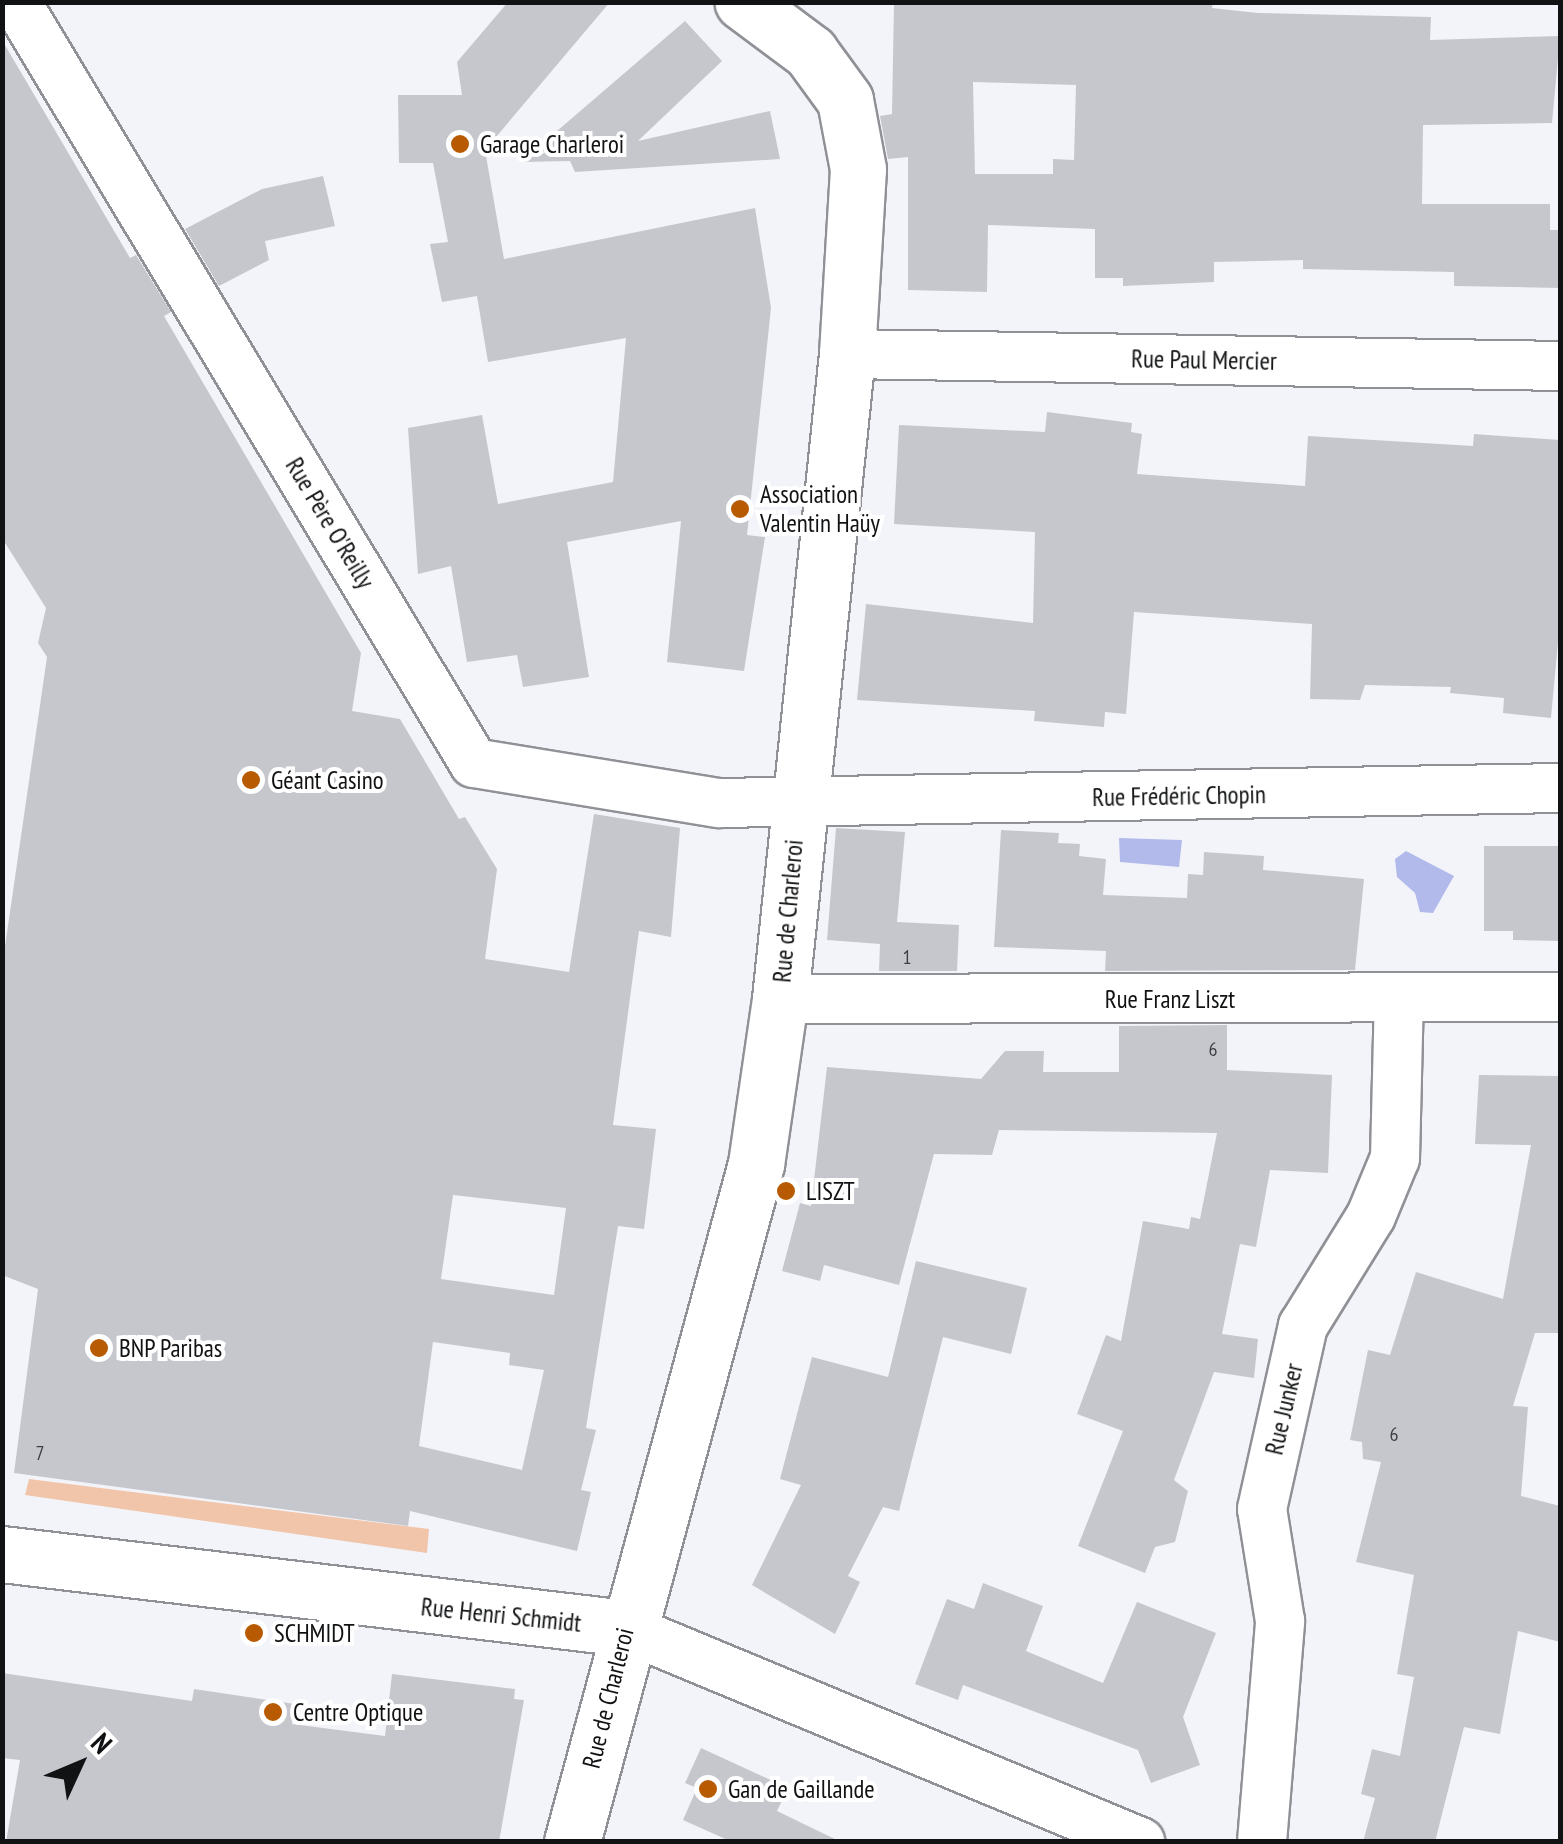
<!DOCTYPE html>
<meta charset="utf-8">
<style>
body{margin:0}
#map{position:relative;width:1563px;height:1844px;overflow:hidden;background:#f3f4fa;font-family:"PT Sans Narrow",sans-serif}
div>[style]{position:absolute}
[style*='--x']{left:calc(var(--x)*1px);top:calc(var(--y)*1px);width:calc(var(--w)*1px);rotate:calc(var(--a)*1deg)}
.green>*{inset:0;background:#f1c5aa}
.water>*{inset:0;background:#b2baeb}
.building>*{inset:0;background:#c6c7cd}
.roads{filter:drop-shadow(2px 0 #909197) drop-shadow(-2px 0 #909197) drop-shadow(0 2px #909197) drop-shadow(0 -2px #909197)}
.street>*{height:48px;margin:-24px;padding:0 24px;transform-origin:24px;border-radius:24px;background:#fff}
.secondary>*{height:55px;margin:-27.5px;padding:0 27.5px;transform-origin:27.5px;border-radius:27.5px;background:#fff}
.dots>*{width:28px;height:28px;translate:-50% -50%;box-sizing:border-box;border:5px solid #fff;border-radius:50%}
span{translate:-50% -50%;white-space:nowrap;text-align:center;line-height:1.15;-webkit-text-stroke:8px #fff;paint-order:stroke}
.number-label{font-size:20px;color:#3e3f42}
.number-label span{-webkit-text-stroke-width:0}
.poi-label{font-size:25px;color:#111214}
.left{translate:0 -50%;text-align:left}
.street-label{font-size:25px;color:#111214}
.frame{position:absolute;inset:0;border:5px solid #111214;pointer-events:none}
.north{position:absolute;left:30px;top:1714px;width:100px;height:100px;-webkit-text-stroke:8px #fff;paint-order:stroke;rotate:46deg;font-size:28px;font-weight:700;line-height:40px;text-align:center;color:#111214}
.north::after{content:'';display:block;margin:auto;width:35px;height:45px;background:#111214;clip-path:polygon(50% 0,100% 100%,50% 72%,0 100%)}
</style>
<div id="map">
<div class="green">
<i style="clip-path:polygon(29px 1479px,429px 1529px,427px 1553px,25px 1495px)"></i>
</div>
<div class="water">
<i style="clip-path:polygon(1119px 838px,1182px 840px,1179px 867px,1120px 862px)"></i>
<i style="clip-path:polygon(1406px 851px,1454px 876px,1433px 913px,1420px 912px,1415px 893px,1397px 877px,1395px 859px)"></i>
</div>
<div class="building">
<i style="clip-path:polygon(508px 2px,610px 2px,485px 150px,504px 259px,755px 208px,771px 308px,747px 535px,765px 537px,744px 671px,667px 662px,681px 521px,567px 542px,589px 677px,523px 687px,517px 655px,467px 662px,451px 566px,418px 574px,408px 428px,482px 415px,498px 504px,613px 482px,626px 338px,488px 362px,477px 296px,442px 302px,430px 244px,448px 242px,433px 163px,399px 163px,398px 95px,462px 95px,457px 62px)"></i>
<i style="clip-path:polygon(evenodd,894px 2px,1213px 2px,1212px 8px,1258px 13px,1431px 17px,1430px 40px,1560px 36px,1552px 123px,1423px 125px,1422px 204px,1550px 204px,1550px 230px,1560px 230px,1560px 288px,1454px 286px,1454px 272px,1303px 269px,1303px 260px,1214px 262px,1214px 282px,1123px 286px,1123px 278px,1095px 278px,1095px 229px,988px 225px,987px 292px,908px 290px,908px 157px,888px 159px,880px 116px,892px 114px,894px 2px,973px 82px,1076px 85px,1074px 160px,1053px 159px,1053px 174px,975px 174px,973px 82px)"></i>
<i style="clip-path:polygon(685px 21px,722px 61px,638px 141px,770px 111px,780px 159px,575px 172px,570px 161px,521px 162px)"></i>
<i style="clip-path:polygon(evenodd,2px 40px,130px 258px,136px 255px,171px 312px,164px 316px,361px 653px,352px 711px,400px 719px,459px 819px,465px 817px,497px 869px,485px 959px,569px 972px,594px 814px,680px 828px,671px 937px,639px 931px,613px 1125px,656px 1129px,644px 1229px,618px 1226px,586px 1428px,596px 1430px,581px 1490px,591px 1492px,577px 1551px,410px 1511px,408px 1526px,14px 1473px,38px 1289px,2px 1275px,2px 967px,47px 657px,38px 643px,46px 608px,2px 538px,2px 40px,453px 1195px,566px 1208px,554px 1295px,441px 1279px,453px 1195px,2px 40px,433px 1342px,510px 1353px,509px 1365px,544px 1370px,522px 1470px,419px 1446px,433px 1342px)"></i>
<i style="clip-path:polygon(323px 176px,335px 226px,265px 241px,269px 260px,219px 286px,185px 229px,262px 189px)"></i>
<i style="clip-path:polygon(1047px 412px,1132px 423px,1131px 432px,1142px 434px,1137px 474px,1305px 486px,1308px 436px,1473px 446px,1474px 434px,1560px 440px,1560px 620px,1551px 718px,1503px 713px,1504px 698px,1450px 693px,1451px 687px,1365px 685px,1360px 700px,1310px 699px,1312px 624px,1134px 612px,1126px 714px,1105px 712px,1104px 727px,1034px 721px,1035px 711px,857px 700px,866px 604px,1033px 623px,1035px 532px,894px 524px,899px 425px,1045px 432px)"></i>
<i style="clip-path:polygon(836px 828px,905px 832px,897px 922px,959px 925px,957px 971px,879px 971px,880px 944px,827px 940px)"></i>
<i style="clip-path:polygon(1001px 830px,1059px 833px,1058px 843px,1080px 844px,1079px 856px,1106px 859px,1103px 895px,1187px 898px,1188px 874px,1203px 875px,1204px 852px,1264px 856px,1263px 870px,1364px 879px,1355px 970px,1105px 971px,1106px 951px,994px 947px)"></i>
<i style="clip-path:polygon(1484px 846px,1560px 846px,1560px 941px,1513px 940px,1513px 931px,1484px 931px)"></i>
<i style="clip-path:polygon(1227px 1025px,1227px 1070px,1332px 1075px,1328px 1173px,1270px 1170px,1256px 1247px,1240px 1244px,1222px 1334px,1258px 1339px,1254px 1378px,1214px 1372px,1174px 1480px,1188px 1491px,1175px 1542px,1155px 1547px,1145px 1573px,1078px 1546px,1123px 1431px,1077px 1414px,1106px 1335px,1121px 1341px,1143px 1221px,1189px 1229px,1191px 1217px,1200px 1219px,1217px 1133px,999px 1130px,992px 1155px,934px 1154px,899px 1285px,824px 1265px,820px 1281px,782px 1271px,800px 1203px,811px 1206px,827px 1067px,981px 1079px,1005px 1051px,1044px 1051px,1043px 1072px,1119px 1072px,1119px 1026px)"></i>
<i style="clip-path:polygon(1479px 1075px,1560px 1076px,1560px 1333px,1535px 1333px,1513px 1406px,1528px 1407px,1521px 1496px,1560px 1506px,1560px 1642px,1518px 1631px,1500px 1734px,1464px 1727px,1435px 1842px,1363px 1842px,1375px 1798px,1361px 1794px,1372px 1749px,1400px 1756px,1414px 1677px,1397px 1674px,1414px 1575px,1356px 1562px,1381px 1462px,1363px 1459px,1362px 1442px,1350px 1440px,1368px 1350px,1390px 1355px,1416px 1272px,1503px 1299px,1531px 1145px,1475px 1144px)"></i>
<i style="clip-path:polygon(916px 1261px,1027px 1288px,1011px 1354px,943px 1337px,899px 1511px,883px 1507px,848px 1576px,860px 1582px,835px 1634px,752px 1585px,801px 1485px,780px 1479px,812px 1357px,888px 1377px)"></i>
<i style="clip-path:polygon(983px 1583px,1043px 1606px,1026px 1651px,1103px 1683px,1137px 1602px,1216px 1633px,1183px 1717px,1200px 1765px,1151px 1783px,1138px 1750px,963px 1685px,958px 1700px,915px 1684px,947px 1599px,974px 1609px)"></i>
<i style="clip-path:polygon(2px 1673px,192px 1701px,194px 1689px,295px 1704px,292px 1724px,385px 1736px,392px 1674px,515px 1689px,514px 1699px,524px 1700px,499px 1842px,6px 1842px,20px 1760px,2px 1758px)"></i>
<i style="clip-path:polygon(701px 1748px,788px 1788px,777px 1811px,841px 1842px,732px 1842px,683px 1820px,697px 1788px,685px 1783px)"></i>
</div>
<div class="roads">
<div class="street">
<i style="--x:16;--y:2;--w:888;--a:58.96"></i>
<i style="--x:474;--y:763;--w:248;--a:9.3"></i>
<i style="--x:719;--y:803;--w:841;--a:-1.02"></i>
<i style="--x:847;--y:354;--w:713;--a:0.96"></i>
<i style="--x:780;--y:999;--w:780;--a:-0.15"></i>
<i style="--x:625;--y:1628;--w:558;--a:22.56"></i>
<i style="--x:1262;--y:1842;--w:222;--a:-85.3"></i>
<i style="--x:1280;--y:1621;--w:113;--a:-99.1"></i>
<i style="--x:1262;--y:1509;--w:188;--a:-77.4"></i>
<i style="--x:1303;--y:1326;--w:129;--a:-58.3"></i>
<i style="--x:1371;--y:1216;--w:63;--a:-67.5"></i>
<i style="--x:1395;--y:1158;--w:159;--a:-88.6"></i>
</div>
<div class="secondary">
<i style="--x:2;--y:1554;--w:627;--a:6.77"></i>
<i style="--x:572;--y:1842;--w:703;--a:-74.82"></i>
<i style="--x:756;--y:1164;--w:167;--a:-81.7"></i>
<i style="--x:780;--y:999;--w:648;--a:-84.07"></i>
<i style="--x:847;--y:354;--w:185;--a:-86.6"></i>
<i style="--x:858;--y:169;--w:70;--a:-100.7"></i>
<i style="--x:845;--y:100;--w:59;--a:-126.1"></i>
<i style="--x:810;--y:52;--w:84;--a:-143.3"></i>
</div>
</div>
<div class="dots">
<i style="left:460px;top:144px;background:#b75a02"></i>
<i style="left:740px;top:509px;background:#b75a02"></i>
<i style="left:251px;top:780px;background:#b75a02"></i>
<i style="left:786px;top:1191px;background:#b75a02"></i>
<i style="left:99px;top:1348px;background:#b75a02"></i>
<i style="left:254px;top:1633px;background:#b75a02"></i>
<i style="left:273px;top:1712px;background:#b75a02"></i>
<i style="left:708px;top:1789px;background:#b75a02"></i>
</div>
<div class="number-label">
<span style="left:907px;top:957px">1</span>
<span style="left:1213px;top:1049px">6</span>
<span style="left:1394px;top:1434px">6</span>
<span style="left:40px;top:1453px">7</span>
</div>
<div class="poi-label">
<span class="left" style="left:480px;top:144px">Garage Charleroi</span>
<span class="left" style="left:760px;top:509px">Association<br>Valentin Haüy</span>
<span class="left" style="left:271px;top:780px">Géant Casino</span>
<span class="left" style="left:806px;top:1191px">LISZT</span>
<span class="left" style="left:119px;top:1348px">BNP Paribas</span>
<span class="left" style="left:274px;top:1633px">SCHMIDT</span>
<span class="left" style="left:293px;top:1712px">Centre Optique</span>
<span class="left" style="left:728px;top:1789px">Gan de Gaillande</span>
</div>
<div class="street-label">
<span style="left:1204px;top:360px;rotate:1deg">Rue Paul Mercier</span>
<span style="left:330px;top:523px;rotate:59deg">Rue Père O'Reilly</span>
<span style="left:1179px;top:796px;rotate:-1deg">Rue Frédéric Chopin</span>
<span style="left:788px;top:911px;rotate:-85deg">Rue de Charleroi</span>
<span style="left:1170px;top:999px">Rue Franz Liszt</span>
<span style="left:1284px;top:1409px;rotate:-77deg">Rue Junker</span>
<span style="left:501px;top:1615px;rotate:6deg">Rue Henri Schmidt</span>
<span style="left:608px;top:1698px;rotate:-76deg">Rue de Charleroi</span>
</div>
<div class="frame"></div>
<div class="north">N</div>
</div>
